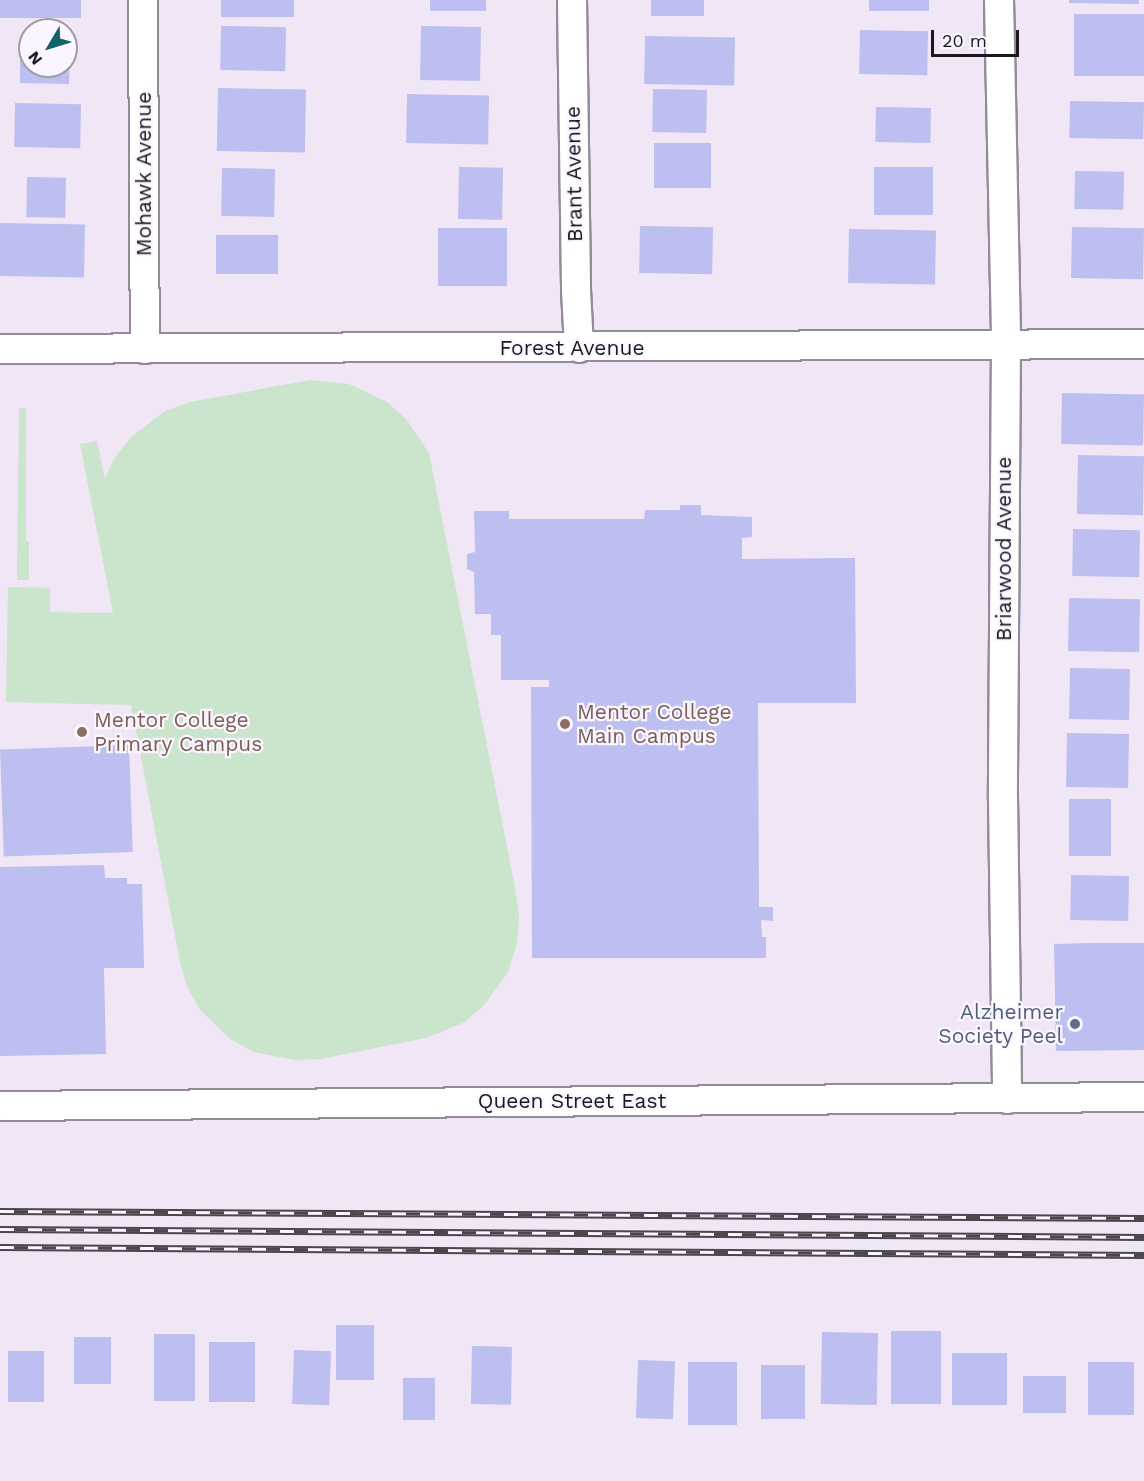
<!DOCTYPE html>
<style>
body{margin:0}
#map{position:relative;width:1144px;height:1481px;overflow:hidden;background:#f1e6f6;font-family:"Work Sans",sans-serif}
div>[style]{position:absolute}
[style*='--x']{left:calc(var(--x)*1px);top:calc(var(--y)*1px);width:calc(var(--w)*1px);rotate:calc(var(--a)*1deg)}
.green>*{inset:0;background:#cae5cb}
.building>*{inset:0;background:#bcbfef;transform-origin:0 0}
.roads{filter:drop-shadow(2px 0 #948a99) drop-shadow(-2px 0 #948a99) drop-shadow(0 2px #948a99) drop-shadow(0 -2px #948a99)}
.minor>*{height:28px;margin:-14px;padding:0 14px;transform-origin:14px;border-radius:14px;background:#fff}
.rail>*{height:7px;margin-top:-3.5px;transform-origin:0;background:repeating-linear-gradient(90deg,#fbf5ff 0 14px,#4b454d 0 28px);box-sizing:border-box;border-block:2px solid #4b454d}
.dots>*{width:16px;height:16px;translate:-50% -50%;box-sizing:border-box;border:3px solid #fbf5ff;border-radius:50%}
span{translate:-50% -50%;white-space:nowrap;text-align:center;line-height:1.15;-webkit-text-stroke:4.5px #fbf5ff;paint-order:stroke}
.street-label{font-size:21px;color:#1c181d}
.education-label{font-size:21px;color:#785e54}
.left{translate:0 -50%;text-align:left}
.service-label{font-size:21px;color:#4e5e75}
.right{translate:-100% -50%;text-align:right}
.north{position:absolute;left:18px;top:18px;width:60px;height:60px;box-sizing:border-box;background:#fbf5ff;border:2px solid #a29da5;border-radius:50%;rotate:232deg;font-size:16px;font-weight:700;line-height:24px;text-align:center;color:#1c181d}
.north::after{content:'';display:block;margin:auto;width:21px;height:27px;background:#13616b;clip-path:polygon(50% 0,100% 100%,50% 72%,0 100%)}
.scale{position:absolute;left:931px;top:30px;width:88px;height:27px;box-sizing:border-box;border:3px solid #1c181d;border-top:0;padding-left:8px;font-size:18px;line-height:21px;white-space:nowrap;color:#1c181d;-webkit-text-stroke:4px #fbf5ff;paint-order:stroke}
</style>
<div id="map">
<div class="green">
<i style="clip-path:polygon(310px 380px,349px 384px,387px 402px,407px 420px,429px 453px,515px 887px,519px 917px,517px 944px,508px 972px,485px 1004px,465px 1022px,426px 1038px,321px 1059px,295px 1060px,254px 1052px,230px 1039px,200px 1010px,187px 987px,180px 962px,131px 705px,6px 702px,8px 587px,50px 588px,50px 612px,113px 613px,80px 444px,97px 441px,105px 479px,115px 457px,131px 437px,165px 411px,190px 402px)"></i>
<i style="clip-path:polygon(19px 408px,26px 408px,26px 541px,29px 541px,29px 580px,17px 580px)"></i>
</div>
<div class="building">
<i style="left:0;top:0;width:81px;height:18px"></i>
<i style="left:221px;top:0;width:73px;height:17px"></i>
<i style="left:430px;top:0;width:56px;height:11px"></i>
<i style="left:651px;top:0;width:53px;height:16px"></i>
<i style="left:869px;top:0;width:60px;height:11px"></i>
<i style="clip-path:polygon(1069px 0,1139px 0,1139px 4px,1069px 3px)"></i>
<i style="left:1074px;top:14px;width:70px;height:62px"></i>
<i style="left:221px;top:26px;width:65px;height:44px;rotate:1deg"></i>
<i style="left:421px;top:26px;width:60px;height:54px;rotate:1deg"></i>
<i style="left:860px;top:30px;width:68px;height:44px;rotate:1deg"></i>
<i style="clip-path:polygon(20px 36px,30px 36px,30px 66px,66px 66px,66px 37px,70px 37px,69px 84px,20px 83px)"></i>
<i style="left:645px;top:36px;width:90px;height:48px;rotate:1deg"></i>
<i style="left:218px;top:88px;width:88px;height:63px;rotate:1deg"></i>
<i style="left:653px;top:89px;width:54px;height:43px;rotate:1deg"></i>
<i style="left:407px;top:94px;width:82px;height:49px;rotate:1deg"></i>
<i style="left:1070px;top:101px;width:74px;height:37px;rotate:1deg"></i>
<i style="left:15px;top:103px;width:66px;height:44px;rotate:1deg"></i>
<i style="left:876px;top:107px;width:55px;height:35px;rotate:1deg"></i>
<i style="left:654px;top:143px;width:57px;height:45px"></i>
<i style="left:459px;top:167px;width:44px;height:52px;rotate:1deg"></i>
<i style="left:874px;top:167px;width:59px;height:48px"></i>
<i style="left:222px;top:168px;width:53px;height:48px;rotate:1deg"></i>
<i style="left:1075px;top:171px;width:49px;height:38px;rotate:1deg"></i>
<i style="left:27px;top:177px;width:39px;height:40px;rotate:1deg"></i>
<i style="left:0;top:223px;width:85px;height:53px;rotate:1deg"></i>
<i style="left:640px;top:226px;width:73px;height:47px;rotate:1deg"></i>
<i style="left:1072px;top:227px;width:72px;height:51px;rotate:1deg"></i>
<i style="left:438px;top:228px;width:69px;height:58px"></i>
<i style="left:849px;top:229px;width:87px;height:54px;rotate:1deg"></i>
<i style="left:216px;top:235px;width:62px;height:39px"></i>
<i style="left:1062px;top:393px;width:82px;height:51px;rotate:1deg"></i>
<i style="left:1078px;top:455px;width:66px;height:59px;rotate:1deg"></i>
<i style="clip-path:polygon(680px 505px,701px 505px,701px 515px,752px 517px,752px 537px,742px 538px,742px 559px,855px 558px,856px 703px,758px 703px,759px 907px,773px 907px,773px 921px,761px 920px,762px 937px,766px 937px,766px 958px,532px 958px,531px 687px,549px 687px,549px 680px,501px 680px,501px 635px,491px 635px,491px 614px,475px 614px,474px 572px,467px 569px,467px 554px,475px 552px,474px 511px,509px 511px,509px 519px,644px 519px,645px 510px,680px 510px)"></i>
<i style="left:1073px;top:529px;width:67px;height:47px;rotate:1deg"></i>
<i style="left:1069px;top:598px;width:71px;height:53px;rotate:1deg"></i>
<i style="left:1070px;top:668px;width:60px;height:51px;rotate:1deg"></i>
<i style="left:1067px;top:733px;width:62px;height:54px;rotate:1deg"></i>
<i style="left:129px;top:745px;width:107px;height:129px;rotate:88deg"></i>
<i style="left:1069px;top:799px;width:42px;height:57px"></i>
<i style="clip-path:polygon(104px 865px,105px 878px,127px 878px,127px 884px,142px 884px,144px 968px,104px 968px,106px 1054px,0 1056px,0 867px)"></i>
<i style="left:1071px;top:875px;width:58px;height:45px;rotate:1deg"></i>
<i style="clip-path:polygon(1092px 943px,1144px 943px,1144px 1050px,1056px 1051px,1054px 944px)"></i>
<i style="left:336px;top:1325px;width:38px;height:55px"></i>
<i style="left:891px;top:1331px;width:50px;height:73px"></i>
<i style="left:822px;top:1332px;width:56px;height:72px;rotate:1deg"></i>
<i style="left:154px;top:1334px;width:41px;height:67px"></i>
<i style="left:74px;top:1337px;width:37px;height:47px"></i>
<i style="left:209px;top:1342px;width:46px;height:60px"></i>
<i style="left:472px;top:1346px;width:40px;height:58px;rotate:1deg"></i>
<i style="left:294px;top:1350px;width:37px;height:54px;rotate:2deg"></i>
<i style="left:8px;top:1351px;width:36px;height:51px"></i>
<i style="left:952px;top:1353px;width:55px;height:52px"></i>
<i style="left:638px;top:1360px;width:37px;height:58px;rotate:2deg"></i>
<i style="left:688px;top:1362px;width:49px;height:63px"></i>
<i style="left:1088px;top:1362px;width:46px;height:53px"></i>
<i style="left:761px;top:1365px;width:44px;height:54px"></i>
<i style="left:1023px;top:1376px;width:43px;height:37px"></i>
<i style="left:403px;top:1378px;width:32px;height:42px"></i>
</div>
<div class="roads">
<div class="minor">
<i style="--x:143;--y:0;--w:349;--a:89.7"></i>
<i style="--x:572;--y:0;--w:290;--a:89.2"></i>
<i style="--x:576;--y:290;--w:58;--a:87"></i>
<i style="--x:999;--y:0;--w:346;--a:88.8"></i>
<i style="--x:1006;--y:346;--w:452;--a:90.4"></i>
<i style="--x:1003;--y:798;--w:301;--a:89.2"></i>
<i style="--x:0;--y:349;--w:1144;--a:-0.25"></i>
<i style="--x:0;--y:1106;--w:1144;--a:-0.45"></i>
</div>
</div>
<div class="rail">
<i style="--x:0;--y:1211;--w:1144;--a:0.35"></i>
<i style="--x:0;--y:1229;--w:1144;--a:0.4"></i>
<i style="--x:0;--y:1247;--w:1144;--a:0.4"></i>
</div>
<div class="dots">
<i style="left:565px;top:724px;background:#8d6e63"></i>
<i style="left:82px;top:732px;background:#8d6e63"></i>
<i style="left:1075px;top:1024px;background:#5c6f8a"></i>
</div>
<div class="street-label">
<span style="left:144px;top:174px;rotate:-90deg">Mohawk Avenue</span>
<span style="left:574px;top:174px;rotate:-91deg">Brant Avenue</span>
<span style="left:572px;top:348px">Forest Avenue</span>
<span style="left:1004px;top:549px;rotate:-90deg">Briarwood Avenue</span>
<span style="left:572px;top:1101px">Queen Street East</span>
</div>
<div class="education-label">
<span class="left" style="left:577px;top:724px">Mentor College<br>Main Campus</span>
<span class="left" style="left:94px;top:732px">Mentor College<br>Primary Campus</span>
</div>
<div class="service-label">
<span class="right" style="left:1063px;top:1024px">Alzheimer<br>Society Peel</span>
</div>
<div class="north">N</div>
<div class="scale">20 m</div>
</div>
